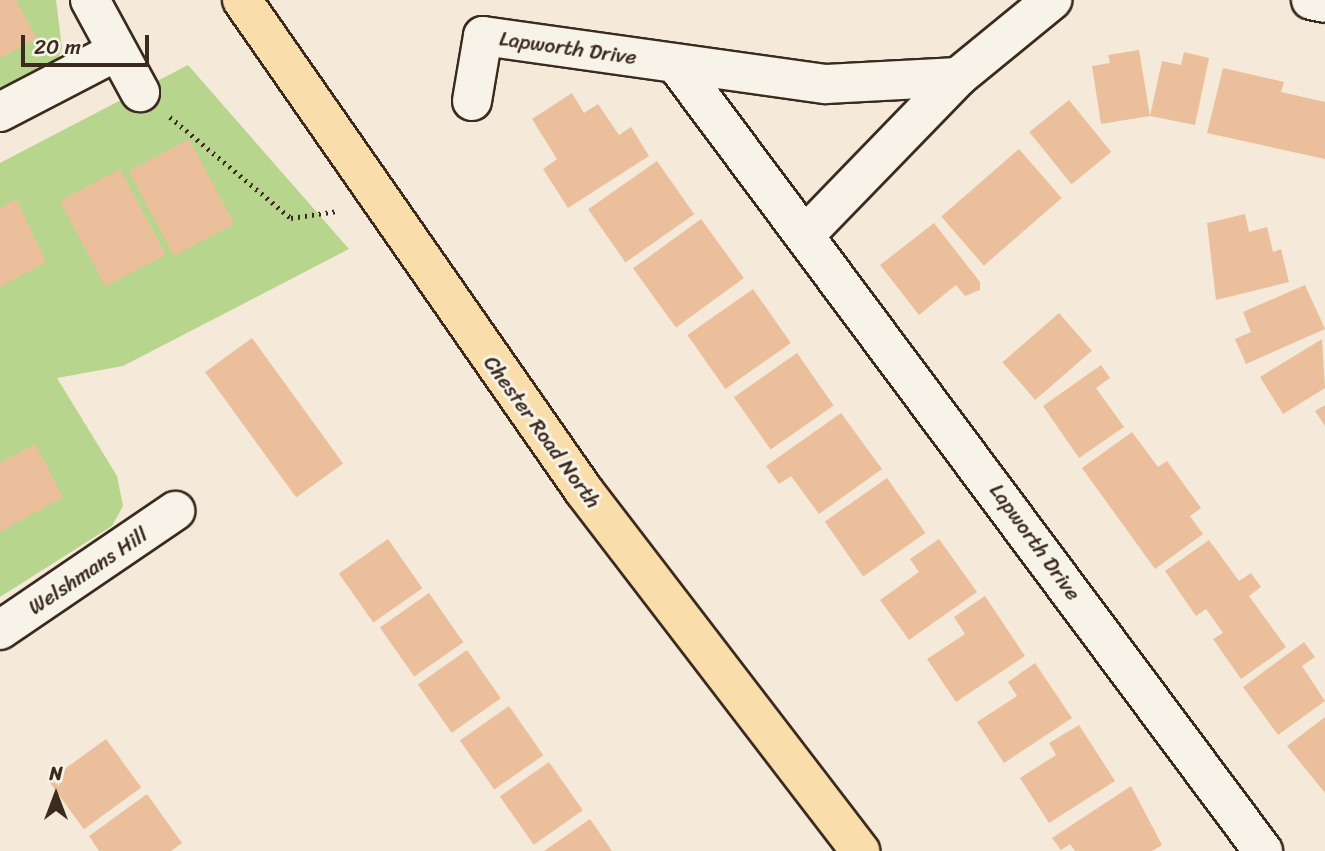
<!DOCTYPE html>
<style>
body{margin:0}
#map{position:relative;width:1325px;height:851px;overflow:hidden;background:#f5e9d9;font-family:Sriracha,sans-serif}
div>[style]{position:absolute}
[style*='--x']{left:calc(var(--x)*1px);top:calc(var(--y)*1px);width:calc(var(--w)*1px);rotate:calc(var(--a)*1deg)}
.green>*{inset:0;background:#b8d58d}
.building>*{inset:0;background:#ecbf9c;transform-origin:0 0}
.path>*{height:4.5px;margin-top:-2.25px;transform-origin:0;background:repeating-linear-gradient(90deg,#3b2a1e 0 2px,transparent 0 7px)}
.roads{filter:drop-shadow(2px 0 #3b2a1e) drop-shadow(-2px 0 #3b2a1e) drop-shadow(0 2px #3b2a1e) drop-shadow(0 -2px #3b2a1e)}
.street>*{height:38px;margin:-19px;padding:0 19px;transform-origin:19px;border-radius:19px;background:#f7f3e8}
.highway>*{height:38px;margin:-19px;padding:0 19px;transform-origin:19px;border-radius:19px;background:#f9deab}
span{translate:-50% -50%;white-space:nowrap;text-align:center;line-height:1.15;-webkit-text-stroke:6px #f7f3e8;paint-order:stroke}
.street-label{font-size:21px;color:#3b2a1e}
.north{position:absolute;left:21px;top:760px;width:70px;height:70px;-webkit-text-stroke:5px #f7f3e8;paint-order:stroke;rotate:0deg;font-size:19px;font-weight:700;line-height:28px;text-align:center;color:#3b2a1e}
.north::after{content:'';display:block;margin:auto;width:24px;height:32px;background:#3b2a1e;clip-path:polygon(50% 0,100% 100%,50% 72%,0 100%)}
.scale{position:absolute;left:21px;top:35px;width:128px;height:32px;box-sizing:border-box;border:4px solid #3b2a1e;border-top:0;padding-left:9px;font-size:21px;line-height:24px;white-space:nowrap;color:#3b2a1e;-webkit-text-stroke:5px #f7f3e8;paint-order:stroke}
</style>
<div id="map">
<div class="green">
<i style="clip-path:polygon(0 0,56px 0,62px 48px,56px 64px,0 95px)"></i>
<i style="clip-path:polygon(188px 65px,349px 249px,123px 366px,57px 378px,117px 476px,123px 506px,112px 526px,0 597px,0 163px)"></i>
</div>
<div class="building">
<i style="clip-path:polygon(0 0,16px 0,37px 39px,0 58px)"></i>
<i style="clip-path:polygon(1139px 50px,1150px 116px,1101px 124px,1092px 66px,1110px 63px,1108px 55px)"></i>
<i style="clip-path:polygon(1184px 52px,1209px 58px,1195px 125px,1150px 116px,1162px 61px,1181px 65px)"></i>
<i style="clip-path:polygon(1223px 68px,1284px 82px,1281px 92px,1325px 102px,1325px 159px,1207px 133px)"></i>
<i style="clip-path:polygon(572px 93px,584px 113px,598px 104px,619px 135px,631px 127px,649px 156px,568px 208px,543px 169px,557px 159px,532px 119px)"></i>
<i style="left:1069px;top:100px;width:67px;height:51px;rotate:51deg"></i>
<i style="left:189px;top:139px;width:96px;height:68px;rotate:62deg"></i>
<i style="left:1019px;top:149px;width:65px;height:103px;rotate:49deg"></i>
<i style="left:657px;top:161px;width:65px;height:84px;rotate:55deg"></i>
<i style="left:120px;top:169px;width:97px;height:68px;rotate:62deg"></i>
<i style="clip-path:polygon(16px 199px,46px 262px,0 287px,0 208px)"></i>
<i style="clip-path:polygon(1245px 214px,1249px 232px,1267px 227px,1273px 252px,1281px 249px,1289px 282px,1216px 300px,1207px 223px)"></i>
<i style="left:701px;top:219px;width:73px;height:84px;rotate:54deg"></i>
<i style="clip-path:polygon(934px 223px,980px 282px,980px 290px,965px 296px,956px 285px,919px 315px,880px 265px)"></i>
<i style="clip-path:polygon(1305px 285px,1325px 329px,1246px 364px,1235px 339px,1251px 332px,1243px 312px)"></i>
<i style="left:753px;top:289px;width:66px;height:80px;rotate:55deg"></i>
<i style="left:1059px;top:313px;width:50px;height:75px;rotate:49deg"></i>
<i style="left:252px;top:338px;width:155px;height:58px;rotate:54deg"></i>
<i style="clip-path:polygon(1322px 339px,1325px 388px,1283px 414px,1260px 377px)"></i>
<i style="left:797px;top:353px;width:64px;height:77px;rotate:55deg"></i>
<i style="clip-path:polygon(1101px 365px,1110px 378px,1096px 388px,1124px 427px,1079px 458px,1043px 406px)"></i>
<i style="clip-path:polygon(1325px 405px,1325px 426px,1315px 411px)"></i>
<i style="clip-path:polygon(841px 413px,882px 469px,819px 514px,791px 476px,779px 484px,766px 466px)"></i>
<i style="clip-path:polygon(1132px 432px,1158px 467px,1167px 461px,1201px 508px,1190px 516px,1203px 534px,1155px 569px,1082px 468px)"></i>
<i style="clip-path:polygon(35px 444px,63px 497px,0 532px,0 463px)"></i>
<i style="left:887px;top:478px;width:67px;height:76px;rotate:55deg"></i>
<i style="left:388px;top:539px;width:60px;height:60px;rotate:55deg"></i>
<i style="clip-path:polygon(939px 539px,977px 592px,909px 640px,880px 600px,919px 572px,910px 559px)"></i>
<i style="clip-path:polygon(1209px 540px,1239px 581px,1251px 573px,1261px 587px,1249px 596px,1286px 647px,1241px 679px,1213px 639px,1223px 633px,1214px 620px,1206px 609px,1196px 616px,1165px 571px)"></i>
<i style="left:429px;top:593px;width:60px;height:60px;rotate:55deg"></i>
<i style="clip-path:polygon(985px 596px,1025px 656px,956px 702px,927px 659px,965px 634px,954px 617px)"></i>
<i style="clip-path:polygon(1304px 642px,1315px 657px,1302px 666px,1325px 701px,1278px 735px,1243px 687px)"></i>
<i style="left:467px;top:650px;width:59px;height:60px;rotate:55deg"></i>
<i style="clip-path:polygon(1035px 663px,1072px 718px,1004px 763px,977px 722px,1017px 696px,1008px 682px)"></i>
<i style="left:509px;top:706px;width:60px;height:60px;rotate:55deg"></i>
<i style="clip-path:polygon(1325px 717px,1325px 793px,1287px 746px)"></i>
<i style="clip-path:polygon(1079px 725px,1115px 781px,1049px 823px,1020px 778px,1056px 755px,1049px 743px)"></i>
<i style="left:106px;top:739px;width:60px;height:71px;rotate:54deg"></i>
<i style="left:549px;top:762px;width:59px;height:60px;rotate:55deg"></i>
<i style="clip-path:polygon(1131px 786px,1162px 845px,1152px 851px,1075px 851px,1070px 844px,1061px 850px,1052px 838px)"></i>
<i style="clip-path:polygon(147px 794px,182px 843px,171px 851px,99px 851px,89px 836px)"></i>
<i style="clip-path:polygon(590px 819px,612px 851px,544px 851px)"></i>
</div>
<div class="path">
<i style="--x:170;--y:117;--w:158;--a:39.9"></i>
<i style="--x:291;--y:218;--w:48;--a:-8.5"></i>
</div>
<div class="roads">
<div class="street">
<i style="--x:90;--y:0;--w:105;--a:61.5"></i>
<i style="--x:1311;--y:0;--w:14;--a:12"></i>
<i style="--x:676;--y:64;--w:982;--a:53.28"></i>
<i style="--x:472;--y:101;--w:66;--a:-80.4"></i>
<i style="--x:483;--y:36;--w:346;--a:8"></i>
<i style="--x:826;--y:84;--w:132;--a:-3"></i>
<i style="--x:0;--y:112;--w:132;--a:-27.5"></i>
<i style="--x:807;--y:233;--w:217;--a:-45.9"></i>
<i style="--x:958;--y:77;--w:122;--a:-39.3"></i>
<i style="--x:0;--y:630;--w:212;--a:-34.2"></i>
</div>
<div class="highway">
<i style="--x:242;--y:0;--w:598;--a:55.14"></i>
<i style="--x:584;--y:491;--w:454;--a:52.5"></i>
</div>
</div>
<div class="street-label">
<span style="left:568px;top:48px;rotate:8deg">Lapworth Drive</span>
<span style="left:542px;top:432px;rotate:54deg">Chester Road North</span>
<span style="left:1035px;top:542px;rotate:54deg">Lapworth Drive</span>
<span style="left:88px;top:571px;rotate:-34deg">Welshmans Hill</span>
</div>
<div class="north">N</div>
<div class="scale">20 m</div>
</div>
